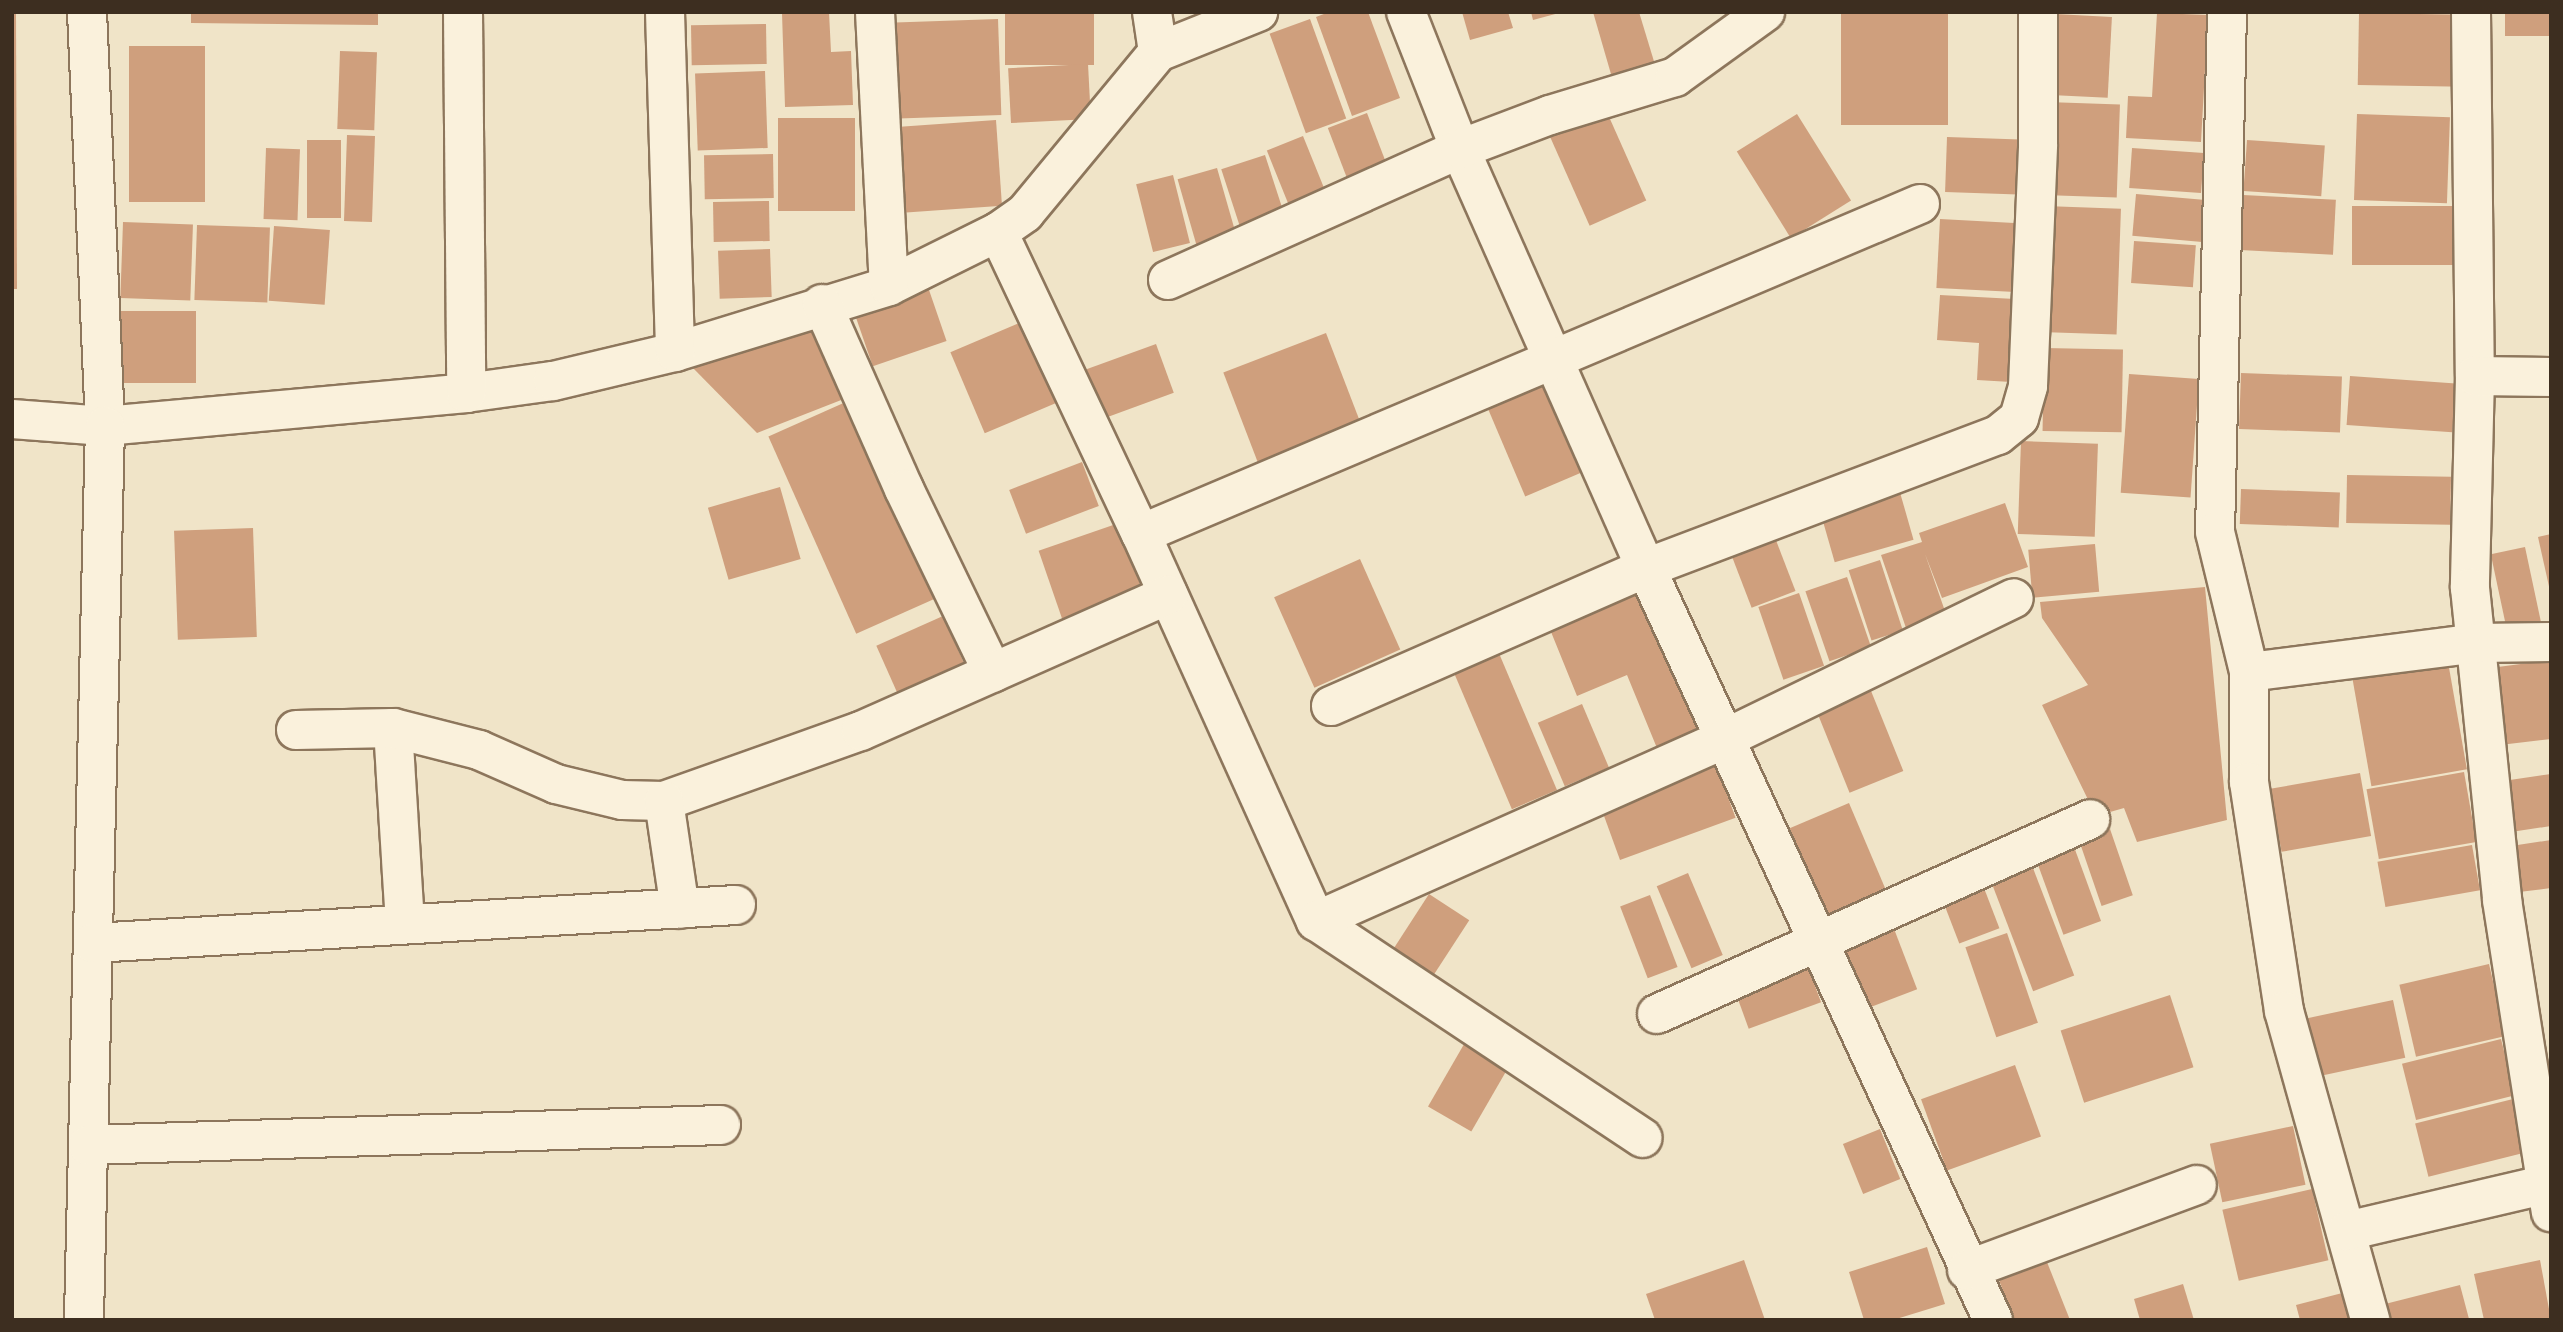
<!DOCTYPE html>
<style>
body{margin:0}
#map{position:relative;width:2563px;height:1332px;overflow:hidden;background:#f0e4c8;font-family:Georgia,serif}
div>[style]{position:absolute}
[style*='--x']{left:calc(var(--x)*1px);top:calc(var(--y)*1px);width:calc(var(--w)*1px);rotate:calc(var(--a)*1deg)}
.building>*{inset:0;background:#cf9f7d;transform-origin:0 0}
.roads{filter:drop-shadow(2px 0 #8d765c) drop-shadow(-2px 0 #8d765c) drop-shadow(0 2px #8d765c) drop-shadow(0 -2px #8d765c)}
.minor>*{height:38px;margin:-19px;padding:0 19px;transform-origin:19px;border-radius:19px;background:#faf1dc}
span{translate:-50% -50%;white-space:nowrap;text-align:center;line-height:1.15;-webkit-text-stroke:7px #f7eed8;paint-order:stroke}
.frame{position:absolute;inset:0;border:14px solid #3d2e20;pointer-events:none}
</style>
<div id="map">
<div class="building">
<i style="clip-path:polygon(12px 12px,16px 12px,17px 289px,12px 289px)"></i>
<i style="clip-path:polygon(191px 12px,378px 12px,378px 25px,191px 23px)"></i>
<i style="clip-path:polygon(829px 12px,831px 52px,851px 51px,853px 105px,785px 107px,782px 13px)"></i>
<i style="left:1005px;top:12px;width:89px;height:53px"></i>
<i style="clip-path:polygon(1329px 12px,1368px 12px,1400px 98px,1352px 116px,1316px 17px)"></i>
<i style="clip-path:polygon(1462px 12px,1508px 12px,1513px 28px,1470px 40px)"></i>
<i style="clip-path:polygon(1531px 12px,1559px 12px,1559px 13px,1533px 20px)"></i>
<i style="clip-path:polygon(1593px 12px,1639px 12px,1656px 68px,1613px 81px)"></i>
<i style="left:1841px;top:12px;width:107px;height:113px"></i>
<i style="left:2505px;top:12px;width:46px;height:24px"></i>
<i style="clip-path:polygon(2157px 13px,2208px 15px,2201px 142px,2126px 138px,2128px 96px,2152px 97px)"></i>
<i style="left:2359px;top:13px;width:106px;height:72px;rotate:1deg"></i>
<i style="left:2055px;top:14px;width:57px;height:81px;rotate:3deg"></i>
<i style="left:998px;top:19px;width:96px;height:110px;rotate:88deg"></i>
<i style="left:1310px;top:19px;width:106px;height:43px;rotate:70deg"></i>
<i style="left:766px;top:24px;width:40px;height:75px;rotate:89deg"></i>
<i style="left:205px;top:46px;width:156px;height:76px;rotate:90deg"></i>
<i style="left:340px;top:51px;width:37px;height:78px;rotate:2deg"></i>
<i style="left:1088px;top:64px;width:55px;height:80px;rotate:87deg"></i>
<i style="left:765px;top:71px;width:77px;height:70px;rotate:88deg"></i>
<i style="left:2047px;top:102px;width:73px;height:93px;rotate:2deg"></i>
<i style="left:1606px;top:110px;width:99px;height:62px;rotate:66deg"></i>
<i style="left:1367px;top:113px;width:65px;height:42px;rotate:69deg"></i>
<i style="left:1797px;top:114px;width:102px;height:71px;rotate:58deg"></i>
<i style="left:2357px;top:114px;width:93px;height:86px;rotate:2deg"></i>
<i style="left:778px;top:118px;width:77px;height:93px"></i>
<i style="left:996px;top:120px;width:86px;height:96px;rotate:86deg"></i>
<i style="left:347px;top:135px;width:28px;height:86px;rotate:2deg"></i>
<i style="left:1303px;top:136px;width:68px;height:39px;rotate:68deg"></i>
<i style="left:1947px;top:137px;width:73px;height:55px;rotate:2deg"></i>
<i style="left:307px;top:140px;width:34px;height:78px"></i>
<i style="left:2247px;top:140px;width:78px;height:51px;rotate:4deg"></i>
<i style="left:266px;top:148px;width:34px;height:71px;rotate:2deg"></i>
<i style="left:2132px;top:148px;width:72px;height:40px;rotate:4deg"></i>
<i style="left:773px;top:154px;width:44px;height:69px;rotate:89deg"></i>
<i style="left:1265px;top:155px;width:69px;height:46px;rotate:72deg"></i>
<i style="left:1217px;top:168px;width:70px;height:41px;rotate:74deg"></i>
<i style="left:1173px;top:175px;width:70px;height:38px;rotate:76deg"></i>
<i style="left:2136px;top:194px;width:70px;height:42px;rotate:5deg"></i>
<i style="left:2243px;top:195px;width:93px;height:55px;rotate:3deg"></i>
<i style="left:769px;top:201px;width:40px;height:56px;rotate:89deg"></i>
<i style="left:2045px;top:206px;width:76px;height:126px;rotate:2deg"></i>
<i style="left:2352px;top:206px;width:111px;height:59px"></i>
<i style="left:1940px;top:219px;width:79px;height:69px;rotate:3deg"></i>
<i style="left:123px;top:222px;width:70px;height:76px;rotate:2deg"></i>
<i style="left:197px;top:225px;width:73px;height:75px;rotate:2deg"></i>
<i style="left:274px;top:226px;width:56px;height:75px;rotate:4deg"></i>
<i style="left:2134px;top:241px;width:62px;height:42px;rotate:4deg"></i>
<i style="left:770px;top:249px;width:48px;height:52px;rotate:88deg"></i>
<i style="left:928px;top:287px;width:57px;height:78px;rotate:71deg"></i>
<i style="clip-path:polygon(1940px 295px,2015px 299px,2011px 382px,1977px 380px,1979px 343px,1937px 340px)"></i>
<i style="left:116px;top:311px;width:80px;height:72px"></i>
<i style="clip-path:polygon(825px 320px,854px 395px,757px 433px,692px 367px)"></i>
<i style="left:1024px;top:321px;width:88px;height:80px;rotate:67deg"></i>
<i style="left:1326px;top:333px;width:101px;height:110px;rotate:69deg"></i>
<i style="left:1156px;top:344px;width:52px;height:74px;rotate:70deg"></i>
<i style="left:2044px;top:348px;width:79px;height:83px;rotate:1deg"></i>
<i style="left:2241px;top:373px;width:101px;height:56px;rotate:2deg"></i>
<i style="left:2129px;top:374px;width:70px;height:119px;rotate:4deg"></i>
<i style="left:2350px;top:376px;width:106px;height:49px;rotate:4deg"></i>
<i style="left:1546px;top:379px;width:100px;height:65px;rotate:67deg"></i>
<i style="left:857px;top:397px;width:216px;height:97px;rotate:66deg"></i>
<i style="left:2021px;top:441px;width:77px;height:93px;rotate:2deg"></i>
<i style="left:1082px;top:462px;width:47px;height:78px;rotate:69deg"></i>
<i style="left:2347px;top:475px;width:104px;height:48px;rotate:1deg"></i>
<i style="left:1897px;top:482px;width:60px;height:82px;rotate:74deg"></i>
<i style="left:780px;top:487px;width:75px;height:75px;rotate:74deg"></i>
<i style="left:2241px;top:489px;width:99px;height:35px;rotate:2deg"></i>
<i style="clip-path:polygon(2005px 503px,2028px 567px,1942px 598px,1925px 554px,1946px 614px,1906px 628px,1881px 555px,1922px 542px,1919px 533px)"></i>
<i style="left:1119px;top:523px;width:80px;height:85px;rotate:71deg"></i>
<i style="left:253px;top:528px;width:109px;height:79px;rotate:88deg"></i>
<i style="clip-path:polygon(2551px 534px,2551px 590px,2550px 591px,2538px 537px)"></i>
<i style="left:1774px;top:535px;width:60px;height:47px;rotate:69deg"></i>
<i style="left:2095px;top:544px;width:48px;height:67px;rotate:85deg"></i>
<i style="left:2525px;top:547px;width:76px;height:35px;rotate:78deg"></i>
<i style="left:1360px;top:559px;width:99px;height:94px;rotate:66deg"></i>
<i style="left:1880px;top:560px;width:74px;height:33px;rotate:72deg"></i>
<i style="left:1847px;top:577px;width:74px;height:44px;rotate:71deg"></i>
<i style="clip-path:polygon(1644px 582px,1707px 733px,1659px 753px,1627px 675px,1577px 696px,1547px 622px)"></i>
<i style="clip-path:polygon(2205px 587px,2227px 820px,2137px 842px,2124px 808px,2096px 816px,2042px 705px,2088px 685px,2042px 618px,2040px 602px)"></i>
<i style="left:1799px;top:593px;width:77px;height:43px;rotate:71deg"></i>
<i style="left:943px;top:616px;width:66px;height:73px;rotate:66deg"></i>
<i style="left:1498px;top:651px;width:151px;height:49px;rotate:67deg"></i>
<i style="clip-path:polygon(2551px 660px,2551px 739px,2500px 745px,2490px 668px)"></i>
<i style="left:2448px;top:662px;width:109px;height:97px;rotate:80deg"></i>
<i style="left:1867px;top:681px;width:97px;height:58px;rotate:68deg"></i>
<i style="left:1582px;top:704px;width:69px;height:48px;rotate:67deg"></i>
<i style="left:1712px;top:753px;width:69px;height:123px;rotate:70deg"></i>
<i style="left:2464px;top:772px;width:71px;height:99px;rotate:80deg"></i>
<i style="left:2360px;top:773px;width:64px;height:91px;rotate:80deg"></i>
<i style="clip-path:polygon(2551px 774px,2551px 826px,2511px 832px,2503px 781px)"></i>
<i style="left:1849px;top:803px;width:102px;height:67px;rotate:67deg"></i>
<i style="left:2110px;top:829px;width:70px;height:33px;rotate:71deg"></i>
<i style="clip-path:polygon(2551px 840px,2551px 888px,2519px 892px,2511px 846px)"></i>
<i style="left:2073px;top:844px;width:82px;height:40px;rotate:70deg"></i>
<i style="left:2472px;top:845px;width:46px;height:96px;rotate:80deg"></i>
<i style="left:2028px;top:855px;width:129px;height:44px;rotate:69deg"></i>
<i style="left:1688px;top:873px;width:89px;height:34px;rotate:67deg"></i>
<i style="left:1979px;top:875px;width:57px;height:43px;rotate:69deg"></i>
<i style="left:1429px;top:894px;width:48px;height:72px;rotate:33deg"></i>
<i style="left:1650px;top:895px;width:77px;height:32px;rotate:69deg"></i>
<i style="left:1891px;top:921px;width:73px;height:56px;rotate:69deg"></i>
<i style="left:2007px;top:933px;width:95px;height:44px;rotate:71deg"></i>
<i style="left:1806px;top:961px;width:44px;height:77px;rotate:70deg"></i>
<i style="left:2489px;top:964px;width:74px;height:92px;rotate:77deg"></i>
<i style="left:2170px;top:995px;width:76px;height:115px;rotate:72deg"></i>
<i style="left:2393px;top:1000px;width:59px;height:97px;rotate:78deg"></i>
<i style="left:1467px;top:1039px;width:50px;height:78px;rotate:30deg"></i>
<i style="left:2501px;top:1039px;width:58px;height:102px;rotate:76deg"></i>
<i style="left:2015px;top:1065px;width:76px;height:100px;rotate:70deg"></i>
<i style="left:2517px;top:1098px;width:55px;height:105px;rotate:76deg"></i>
<i style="left:2293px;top:1126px;width:60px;height:85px;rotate:78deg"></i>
<i style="left:1880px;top:1129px;width:54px;height:40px;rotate:68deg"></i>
<i style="left:2312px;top:1189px;width:73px;height:92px;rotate:77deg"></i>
<i style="clip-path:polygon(1927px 1247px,1945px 1304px,1893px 1320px,1864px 1320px,1849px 1272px)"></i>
<i style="clip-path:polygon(2045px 1257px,2070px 1320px,2014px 1320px,1997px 1275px)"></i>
<i style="clip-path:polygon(1744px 1260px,1765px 1320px,1655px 1320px,1646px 1294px)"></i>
<i style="clip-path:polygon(2540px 1260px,2551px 1320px,2484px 1320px,2474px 1274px)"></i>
<i style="clip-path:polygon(2183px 1284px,2194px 1320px,2140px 1320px,2134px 1299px)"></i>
<i style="clip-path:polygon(2460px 1285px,2469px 1319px,2389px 1320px,2385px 1304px)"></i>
<i style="clip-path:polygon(2350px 1291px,2357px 1320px,2300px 1320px,2296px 1305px)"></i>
</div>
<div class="roads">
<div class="minor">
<i style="--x:87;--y:12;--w:414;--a:87.5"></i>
<i style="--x:105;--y:426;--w:363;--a:-5.2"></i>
<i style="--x:466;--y:393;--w:88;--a:-7.9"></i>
<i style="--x:553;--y:381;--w:125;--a:-13.4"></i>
<i style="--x:675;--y:352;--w:224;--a:-17.1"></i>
<i style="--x:889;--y:286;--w:122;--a:-26.4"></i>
<i style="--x:998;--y:232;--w:33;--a:-35"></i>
<i style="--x:1025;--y:213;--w:209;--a:-50.4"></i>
<i style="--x:1158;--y:52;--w:108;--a:-21.8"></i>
<i style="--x:463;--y:12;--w:381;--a:89.5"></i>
<i style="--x:665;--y:12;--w:340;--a:88.3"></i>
<i style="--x:875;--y:12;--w:274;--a:87.1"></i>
<i style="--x:1152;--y:12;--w:40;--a:81.5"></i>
<i style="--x:1406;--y:12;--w:147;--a:68.5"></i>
<i style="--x:1460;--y:149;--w:458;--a:66.1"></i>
<i style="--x:1646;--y:568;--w:828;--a:65.23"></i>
<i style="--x:2227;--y:12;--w:520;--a:91.32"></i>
<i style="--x:2215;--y:532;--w:144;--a:76.3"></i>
<i style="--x:2249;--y:672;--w:110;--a:90"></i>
<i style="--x:2249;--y:782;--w:232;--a:81.3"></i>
<i style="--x:2284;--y:1011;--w:321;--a:74.4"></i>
<i style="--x:2471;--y:12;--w:364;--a:89.4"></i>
<i style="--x:2475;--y:376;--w:212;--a:91.4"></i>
<i style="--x:2470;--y:588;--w:314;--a:84.1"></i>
<i style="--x:2502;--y:900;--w:316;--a:81.1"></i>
<i style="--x:998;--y:232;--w:334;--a:64.7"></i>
<i style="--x:1141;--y:534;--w:425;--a:65.7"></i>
<i style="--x:1316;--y:921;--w:392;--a:33.6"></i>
<i style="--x:1168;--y:280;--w:320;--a:-24.2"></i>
<i style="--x:1460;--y:149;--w:96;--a:-20.7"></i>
<i style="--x:1550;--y:115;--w:131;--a:-16.9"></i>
<i style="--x:1675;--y:77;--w:111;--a:-35.8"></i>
<i style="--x:822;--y:304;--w:202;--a:66.1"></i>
<i style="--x:904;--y:489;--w:204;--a:64.2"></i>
<i style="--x:2475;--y:376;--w:76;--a:0.8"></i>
<i style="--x:12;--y:419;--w:93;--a:4.3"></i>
<i style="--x:105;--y:426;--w:894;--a:91.35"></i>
<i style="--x:1141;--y:534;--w:846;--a:-22.96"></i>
<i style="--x:2249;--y:672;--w:230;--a:-7.2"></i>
<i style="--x:2477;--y:643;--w:74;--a:-0.8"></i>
<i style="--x:1331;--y:706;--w:344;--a:-23.7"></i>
<i style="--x:1646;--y:568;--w:376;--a:-20.7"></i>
<i style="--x:1998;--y:435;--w:27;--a:-39"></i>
<i style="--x:2019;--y:418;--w:33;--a:-74"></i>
<i style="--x:2028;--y:386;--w:242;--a:-87.6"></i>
<i style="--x:2038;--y:144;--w:132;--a:-90"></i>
<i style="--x:393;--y:728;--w:196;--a:86.5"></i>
<i style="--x:296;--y:730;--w:97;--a:-1.2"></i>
<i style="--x:393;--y:728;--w:89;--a:14.3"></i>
<i style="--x:479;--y:750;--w:84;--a:23.8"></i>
<i style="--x:556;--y:784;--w:68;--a:13.6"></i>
<i style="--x:622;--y:800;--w:42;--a:1.4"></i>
<i style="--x:664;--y:801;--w:209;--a:-19.6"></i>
<i style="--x:861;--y:731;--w:336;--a:-23.9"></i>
<i style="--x:664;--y:801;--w:109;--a:81.6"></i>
<i style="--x:1316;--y:921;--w:447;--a:-24"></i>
<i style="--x:1724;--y:739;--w:322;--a:-25.9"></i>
<i style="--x:93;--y:943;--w:644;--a:-3.38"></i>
<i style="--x:1657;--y:1014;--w:475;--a:-24.2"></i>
<i style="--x:88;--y:1145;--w:633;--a:-1.81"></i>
<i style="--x:2347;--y:1231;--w:210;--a:-13.2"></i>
<i style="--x:1967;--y:1270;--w:245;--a:-20.3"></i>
</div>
</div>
<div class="frame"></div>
</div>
